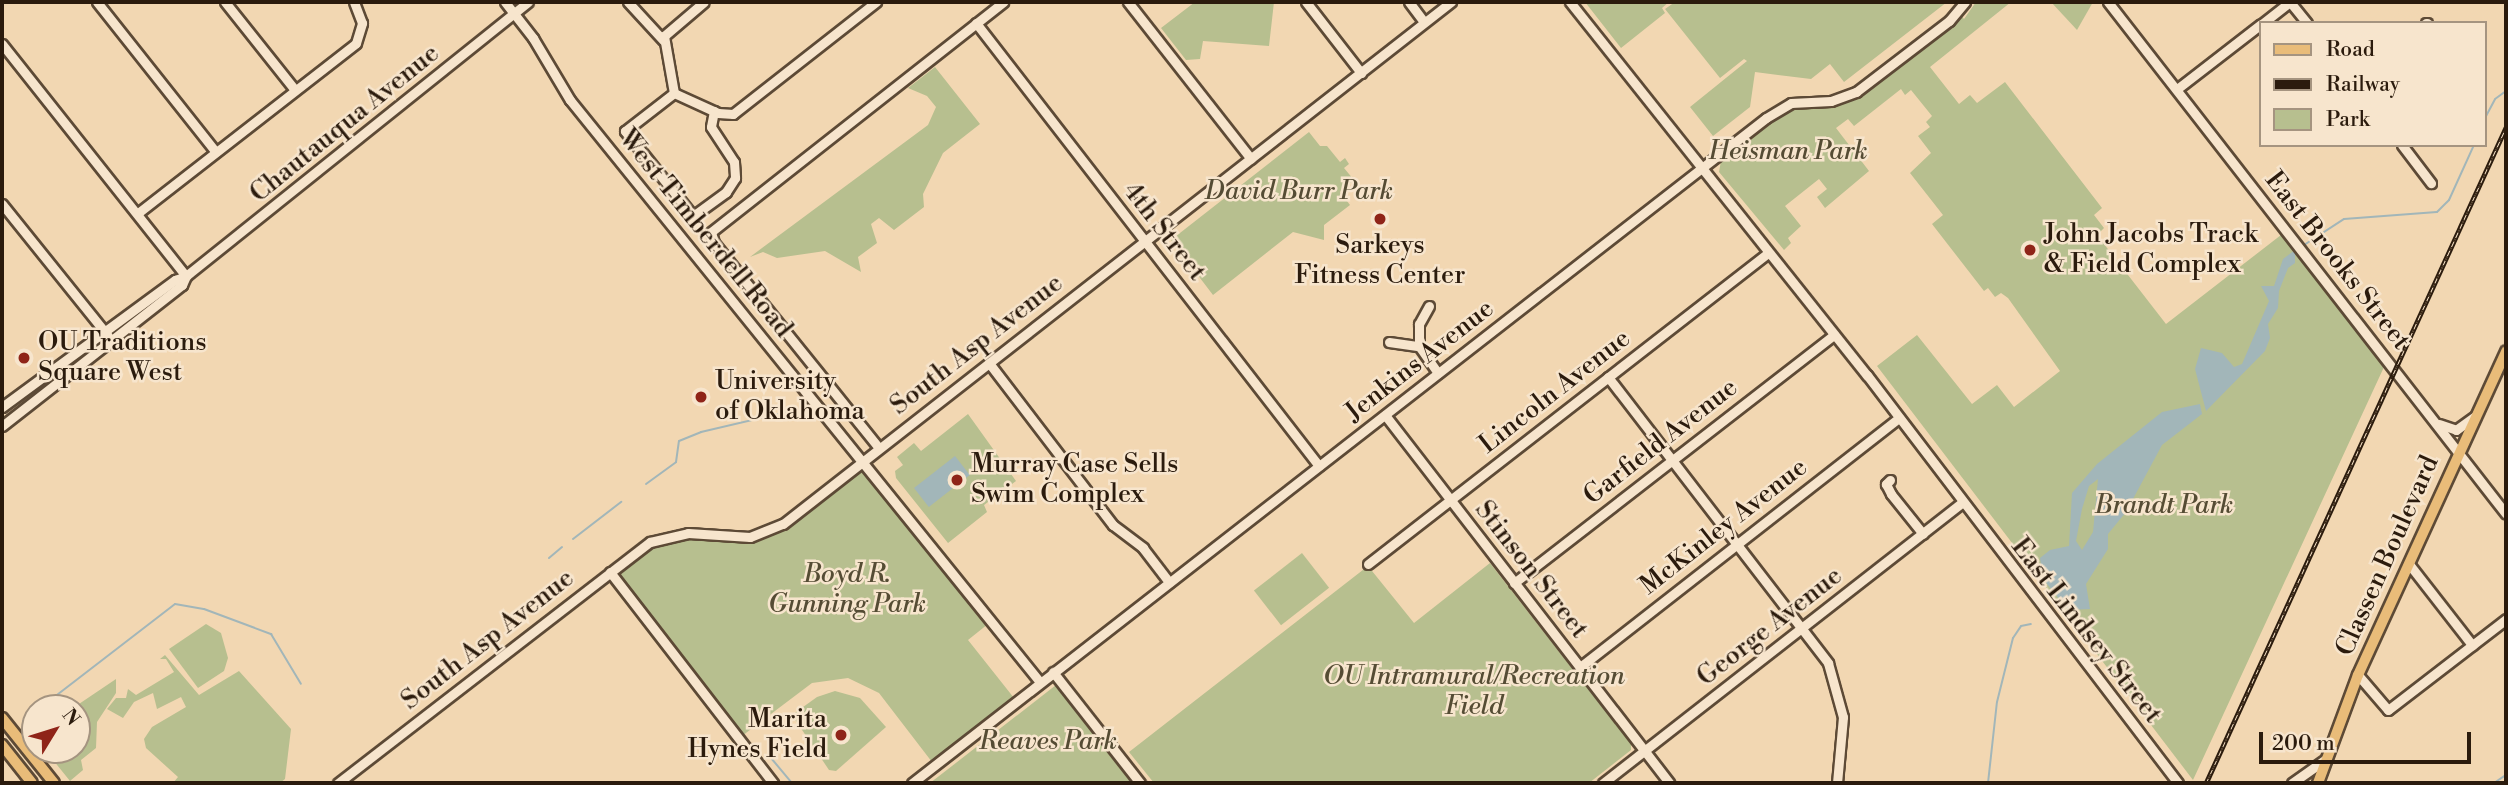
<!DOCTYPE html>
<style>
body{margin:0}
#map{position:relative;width:2508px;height:785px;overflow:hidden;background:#f2d7b2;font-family:"Libre Bodoni",serif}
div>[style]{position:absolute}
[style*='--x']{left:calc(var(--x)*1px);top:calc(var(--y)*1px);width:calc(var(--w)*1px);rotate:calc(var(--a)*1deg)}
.green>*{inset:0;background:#b7bf8f;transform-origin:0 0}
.water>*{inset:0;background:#a2b6b9;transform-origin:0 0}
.stream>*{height:2px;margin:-1px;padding:0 1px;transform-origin:1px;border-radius:1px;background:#a2b6b9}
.roads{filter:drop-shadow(2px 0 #5d4a36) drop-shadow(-2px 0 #5d4a36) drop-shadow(0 2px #5d4a36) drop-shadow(0 -2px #5d4a36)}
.minor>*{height:9px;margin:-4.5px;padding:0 4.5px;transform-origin:4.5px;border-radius:4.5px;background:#f7e5cd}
.major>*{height:10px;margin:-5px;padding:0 5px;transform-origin:5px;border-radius:5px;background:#e9bc79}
.rail>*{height:4.5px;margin-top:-2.25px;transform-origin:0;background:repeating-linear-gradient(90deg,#f7e5cd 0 5px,#2b1b0d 0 10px);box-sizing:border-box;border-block:2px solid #2b1b0d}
.dots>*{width:19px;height:19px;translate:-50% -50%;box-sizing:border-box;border:4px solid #f7e5cd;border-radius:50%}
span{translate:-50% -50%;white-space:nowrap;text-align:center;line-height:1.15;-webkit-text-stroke:5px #f7e5cd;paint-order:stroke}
.street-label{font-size:26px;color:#2b1b0d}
.park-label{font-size:26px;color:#554c34;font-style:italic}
.poi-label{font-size:26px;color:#2b1b0d}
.left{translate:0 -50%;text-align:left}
.right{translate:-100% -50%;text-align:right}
.frame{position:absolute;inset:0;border:4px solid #2b1b0d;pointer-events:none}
.legend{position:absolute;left:2259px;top:21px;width:228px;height:126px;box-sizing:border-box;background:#f7e5cd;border:2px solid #a59480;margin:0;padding:9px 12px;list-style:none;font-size:21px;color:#2b1b0d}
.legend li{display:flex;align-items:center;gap:14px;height:35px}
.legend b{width:35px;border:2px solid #a59480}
.north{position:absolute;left:21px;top:694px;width:70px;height:70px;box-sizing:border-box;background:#f7e5cd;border:2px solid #a59480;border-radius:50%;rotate:52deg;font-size:19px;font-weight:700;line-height:28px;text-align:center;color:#2b1b0d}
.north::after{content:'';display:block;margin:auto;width:24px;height:32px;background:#8f2418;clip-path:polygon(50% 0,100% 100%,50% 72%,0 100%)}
.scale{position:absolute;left:2259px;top:732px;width:212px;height:32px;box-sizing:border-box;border:4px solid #2b1b0d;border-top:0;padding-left:9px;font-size:21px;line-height:24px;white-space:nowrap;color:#2b1b0d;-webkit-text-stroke:5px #f7e5cd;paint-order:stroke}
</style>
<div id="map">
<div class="green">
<i style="clip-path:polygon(1195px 2px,1274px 2px,1269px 46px,1203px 41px,1200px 59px,1186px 60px,1161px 28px)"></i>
<i style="clip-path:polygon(1585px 2px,1669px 2px,1662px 8px,1665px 13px,1621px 48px)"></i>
<i style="clip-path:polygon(1675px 2px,1947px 2px,1844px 82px,1830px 64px,1811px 79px,1755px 72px,1750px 107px,1713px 136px,1690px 107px,1747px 61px,1744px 59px,1720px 78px,1665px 9px)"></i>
<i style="clip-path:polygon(1976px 2px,2011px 2px,1930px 67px,1959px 104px,1970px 95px,1977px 103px,2005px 82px,2102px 208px,2094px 215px,2104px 228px,2097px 235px,2166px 324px,2281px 235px,2384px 367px,2193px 780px,1877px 366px,1917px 335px,1972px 404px,1997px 385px,2014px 407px,2060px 371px,2008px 298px,2001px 293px,1995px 297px,1988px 288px,1984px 291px,1932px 224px,1943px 215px,1910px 173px,1931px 153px,1918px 136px,1930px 127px,1926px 122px,1932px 116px,1911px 90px,1905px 95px,1901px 89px,1854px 126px,1848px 119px,1836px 128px,1869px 171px,1825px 208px,1817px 197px,1827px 189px,1819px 179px,1785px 206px,1801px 226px,1788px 238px,1791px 243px,1784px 250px,1719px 172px,1721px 161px,1766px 118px,1791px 103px,1840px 99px,1958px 12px,1964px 19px)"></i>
<i style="clip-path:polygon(2051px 2px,2093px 2px,2077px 30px)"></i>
<i style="clip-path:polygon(935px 67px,980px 124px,943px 153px,923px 194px,924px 207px,894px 230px,879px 218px,871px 224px,877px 243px,858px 257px,861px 272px,825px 251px,777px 258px,763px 252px,750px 257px,928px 125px,936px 107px,927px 96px,908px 88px)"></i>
<i style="clip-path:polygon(1309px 132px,1320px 146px,1327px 146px,1340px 162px,1345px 158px,1349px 164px,1344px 168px,1354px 180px,1340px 192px,1350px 205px,1324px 225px,1324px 240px,1293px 232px,1213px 295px,1171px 240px)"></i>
<i style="clip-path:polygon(968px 414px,1016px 481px,984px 505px,987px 512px,948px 543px,896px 478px,895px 471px,903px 465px,897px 457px,914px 443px,921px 451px)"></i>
<i style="clip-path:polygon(861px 470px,988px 624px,968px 640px,1014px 698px,932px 762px,879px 693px,848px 678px,812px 683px,742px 736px,615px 572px,642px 550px,668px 538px,738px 542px,766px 536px)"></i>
<i style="left:1302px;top:553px;width:44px;height:61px;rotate:52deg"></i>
<i style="clip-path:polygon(1490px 563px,1631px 744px,1631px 750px,1589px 783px,1154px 783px,1129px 752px,1368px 566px,1414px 623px)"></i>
<i style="clip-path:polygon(206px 624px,221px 633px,228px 658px,224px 671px,198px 688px,169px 649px)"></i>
<i style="clip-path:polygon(165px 655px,199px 695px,239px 671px,291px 729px,285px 779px,280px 783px,173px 783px,178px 777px,146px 748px,144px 739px,152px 727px,186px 707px,181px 697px,157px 709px,153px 693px,134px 702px,123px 718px,107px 709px,116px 698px,126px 698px,128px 689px,136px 695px,174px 672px,166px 659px,160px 659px)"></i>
<i style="clip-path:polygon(116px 679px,116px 693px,97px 722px,96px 748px,81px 760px,83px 770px,70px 781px,45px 750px,77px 750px,77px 708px,73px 708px)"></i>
<i style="clip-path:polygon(1056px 685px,1132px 783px,930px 783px,952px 766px)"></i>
<i style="clip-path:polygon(835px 691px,860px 698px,886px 727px,836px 771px,829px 770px,792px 715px,817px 697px)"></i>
</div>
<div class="water">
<i style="clip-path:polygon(2295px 250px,2295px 263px,2288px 268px,2279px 291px,2278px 308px,2268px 324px,2270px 338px,2265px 351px,2206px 411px,2195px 369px,2201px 348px,2222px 353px,2234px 367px,2242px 364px,2269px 301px,2261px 286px,2274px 286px,2283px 259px)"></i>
<i style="clip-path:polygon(evenodd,2200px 404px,2202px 414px,2162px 445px,2126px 512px,2108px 534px,2108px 549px,2086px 584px,2090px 609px,2068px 610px,2043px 579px,2040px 558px,2050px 550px,2069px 546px,2072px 493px,2097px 464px,2162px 412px,2200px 404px,2098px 479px,2093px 532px,2082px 550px,2076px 541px,2082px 509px,2089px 486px,2098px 479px)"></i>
<i style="left:955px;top:456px;width:24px;height:52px;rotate:52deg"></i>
</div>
<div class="stream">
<i style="--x:2485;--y:118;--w:21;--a:-62"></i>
<i style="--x:2495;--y:99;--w:14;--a:-36"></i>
<i style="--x:2301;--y:247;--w:51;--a:-33.1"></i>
<i style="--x:2344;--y:219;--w:93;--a:-4.3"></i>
<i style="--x:2437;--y:212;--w:17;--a:-45"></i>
<i style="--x:2449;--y:200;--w:60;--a:-65.6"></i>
<i style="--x:646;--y:484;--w:37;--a:-36"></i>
<i style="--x:676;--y:462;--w:21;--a:-82"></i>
<i style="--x:679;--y:441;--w:24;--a:-22"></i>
<i style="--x:701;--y:432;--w:97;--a:-13.2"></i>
<i style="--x:573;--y:539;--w:61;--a:-37.6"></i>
<i style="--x:549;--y:558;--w:17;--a:-40"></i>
<i style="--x:40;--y:708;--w:170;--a:-37.6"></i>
<i style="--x:175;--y:604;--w:29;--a:10"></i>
<i style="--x:204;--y:609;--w:72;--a:20.5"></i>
<i style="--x:271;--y:634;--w:58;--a:59"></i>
<i style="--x:23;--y:721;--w:15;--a:-37"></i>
<i style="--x:771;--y:758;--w:33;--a:50"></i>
<i style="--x:1988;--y:783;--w:81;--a:-83.7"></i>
<i style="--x:1997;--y:702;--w:66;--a:-76"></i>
<i style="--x:2013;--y:638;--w:14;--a:-56"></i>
<i style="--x:2021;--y:626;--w:10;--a:-11"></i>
<i style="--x:2494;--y:783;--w:14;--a:-34"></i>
</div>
<div class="roads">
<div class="minor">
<i style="--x:97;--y:2;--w:191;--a:51.6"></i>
<i style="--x:225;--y:2;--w:112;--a:51.5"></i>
<i style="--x:505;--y:2;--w:46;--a:52.1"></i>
<i style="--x:533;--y:38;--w:72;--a:59.2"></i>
<i style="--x:570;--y:100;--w:748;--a:51.08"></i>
<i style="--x:628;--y:2;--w:52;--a:47.4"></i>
<i style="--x:1128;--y:2;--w:199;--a:51.9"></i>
<i style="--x:1306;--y:2;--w:90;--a:52.2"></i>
<i style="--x:1409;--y:2;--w:25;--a:53"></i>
<i style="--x:1570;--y:2;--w:477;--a:51.5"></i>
<i style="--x:1867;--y:375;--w:513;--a:52.68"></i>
<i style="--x:2108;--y:2;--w:648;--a:52.14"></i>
<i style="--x:2290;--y:2;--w:27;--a:51"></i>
<i style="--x:976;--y:23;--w:560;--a:52.25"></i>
<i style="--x:2263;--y:23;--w:34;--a:-38"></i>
<i style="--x:2426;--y:23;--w:1;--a:0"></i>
<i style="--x:2;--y:44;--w:296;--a:51.6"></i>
<i style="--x:2177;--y:89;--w:106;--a:-37.7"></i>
<i style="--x:674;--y:93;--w:58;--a:-100"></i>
<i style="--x:664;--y:36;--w:52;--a:-40.4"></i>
<i style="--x:714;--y:111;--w:16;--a:101"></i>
<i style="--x:711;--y:127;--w:42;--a:56.7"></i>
<i style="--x:734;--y:162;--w:16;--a:86"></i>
<i style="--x:735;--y:178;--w:17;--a:123"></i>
<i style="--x:726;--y:192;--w:41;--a:144"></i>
<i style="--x:693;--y:216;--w:109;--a:-128.7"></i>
<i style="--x:625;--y:131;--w:62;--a:-37.8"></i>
<i style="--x:674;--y:93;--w:48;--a:24.4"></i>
<i style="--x:718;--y:113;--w:15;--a:4"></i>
<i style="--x:733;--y:114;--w:182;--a:-38.1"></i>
<i style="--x:2402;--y:145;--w:48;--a:52.7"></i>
<i style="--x:2;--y:204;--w:169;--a:51.2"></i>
<i style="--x:138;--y:213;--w:276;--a:-37.9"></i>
<i style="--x:356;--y:43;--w:21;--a:-73"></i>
<i style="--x:362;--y:23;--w:22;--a:-111"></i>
<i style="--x:1429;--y:306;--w:21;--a:119"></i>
<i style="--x:1419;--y:324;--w:22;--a:90"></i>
<i style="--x:1419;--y:346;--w:33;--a:55"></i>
<i style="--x:1389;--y:342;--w:30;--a:8"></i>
<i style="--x:989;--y:363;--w:204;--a:52.6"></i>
<i style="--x:1113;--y:525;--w:38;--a:37"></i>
<i style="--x:1143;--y:548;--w:43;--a:52.6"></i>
<i style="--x:1608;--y:377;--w:361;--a:52.4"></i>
<i style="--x:1828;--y:663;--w:56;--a:74.5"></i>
<i style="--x:1843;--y:717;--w:66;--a:95.2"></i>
<i style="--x:2;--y:407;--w:215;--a:-36.3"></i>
<i style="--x:175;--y:280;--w:12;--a:-20"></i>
<i style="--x:186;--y:276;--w:438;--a:-38.7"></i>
<i style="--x:1385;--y:415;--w:465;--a:52.3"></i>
<i style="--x:2439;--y:424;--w:18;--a:19"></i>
<i style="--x:2456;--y:430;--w:24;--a:-36"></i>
<i style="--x:2;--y:426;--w:229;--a:-38.1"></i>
<i style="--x:182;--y:285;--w:10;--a:-66"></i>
<i style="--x:879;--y:448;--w:263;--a:-128.8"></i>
<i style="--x:714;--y:243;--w:11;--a:-105"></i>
<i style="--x:711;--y:232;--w:372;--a:-38.2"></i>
<i style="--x:1890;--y:480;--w:6;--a:135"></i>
<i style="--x:1886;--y:484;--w:11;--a:63"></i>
<i style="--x:1891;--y:494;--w:51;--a:51.3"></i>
<i style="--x:1368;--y:564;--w:507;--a:-37.87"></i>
<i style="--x:2409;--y:564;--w:103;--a:52.1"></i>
<i style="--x:610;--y:572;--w:267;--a:52.3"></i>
<i style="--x:1514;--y:583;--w:405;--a:-37.8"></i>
<i style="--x:1580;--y:667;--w:400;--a:-38"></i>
<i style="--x:1053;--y:672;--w:141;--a:51.9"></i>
<i style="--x:2358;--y:675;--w:46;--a:49.4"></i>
<i style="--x:2388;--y:710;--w:149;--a:-37.6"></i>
<i style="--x:338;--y:783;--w:394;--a:-37.7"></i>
<i style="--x:650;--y:542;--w:39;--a:-13"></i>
<i style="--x:688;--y:533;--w:62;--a:3.7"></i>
<i style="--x:750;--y:537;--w:35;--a:-22"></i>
<i style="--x:783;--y:524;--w:848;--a:-38.01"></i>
<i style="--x:912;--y:783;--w:1082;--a:-37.91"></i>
<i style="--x:1766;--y:118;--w:29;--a:-31"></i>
<i style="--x:1791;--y:103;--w:40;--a:-2.9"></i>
<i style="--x:1831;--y:101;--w:27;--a:-20"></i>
<i style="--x:1856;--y:92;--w:117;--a:-37.4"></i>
<i style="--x:1949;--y:21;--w:25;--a:-50"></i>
<i style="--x:1603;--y:783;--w:455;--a:-38"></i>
<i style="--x:2292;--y:783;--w:42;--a:-35.2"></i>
</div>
<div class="major">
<i style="--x:2;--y:718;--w:83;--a:51.3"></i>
<i style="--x:2;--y:745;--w:48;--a:51.7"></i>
<i style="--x:2318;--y:783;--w:115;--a:-69.7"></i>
<i style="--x:2358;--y:675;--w:356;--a:-65.4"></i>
</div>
</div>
<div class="rail">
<i style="--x:2206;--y:783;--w:721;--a:-65.42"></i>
</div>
<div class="dots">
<i style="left:1380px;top:219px;background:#8f2418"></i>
<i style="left:2030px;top:250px;background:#8f2418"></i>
<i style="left:24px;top:358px;background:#8f2418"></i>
<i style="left:701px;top:397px;background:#8f2418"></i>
<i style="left:957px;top:480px;background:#8f2418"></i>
<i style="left:841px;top:735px;background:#8f2418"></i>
</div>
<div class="street-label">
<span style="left:345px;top:124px;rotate:-39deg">Chautauqua Avenue</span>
<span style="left:1164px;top:232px;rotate:52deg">4th Street</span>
<span style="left:705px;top:234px;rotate:51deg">West Timberdell Road</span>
<span style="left:2337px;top:261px;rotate:52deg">East Brooks Street</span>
<span style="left:977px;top:345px;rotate:-38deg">South Asp Avenue</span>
<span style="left:1420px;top:361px;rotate:-38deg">Jenkins Avenue</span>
<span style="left:1555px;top:392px;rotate:-38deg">Lincoln Avenue</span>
<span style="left:1661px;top:442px;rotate:-38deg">Garfield Avenue</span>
<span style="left:1724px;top:527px;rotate:-38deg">McKinley Avenue</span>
<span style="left:2388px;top:556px;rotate:-66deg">Classen Boulevard</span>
<span style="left:1531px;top:570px;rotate:52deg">Stinson Street</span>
<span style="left:1770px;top:627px;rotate:-38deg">George Avenue</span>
<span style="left:2086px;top:631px;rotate:52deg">East Lindsey Street</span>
<span style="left:488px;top:640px;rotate:-38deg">South Asp Avenue</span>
</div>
<div class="park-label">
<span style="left:1788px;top:152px">Heisman Park</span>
<span style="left:1299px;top:192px">David Burr Park</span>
<span style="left:2164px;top:506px">Brandt Park</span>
<span style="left:847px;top:590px">Boyd R.<br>Gunning Park</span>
<span style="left:1474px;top:692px">OU Intramural/Recreation<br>Field</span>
<span style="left:1048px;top:742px">Reaves Park</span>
</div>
<div class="poi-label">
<span class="left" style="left:2044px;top:250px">John Jacobs Track<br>&amp; Field Complex</span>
<span style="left:1380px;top:261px">Sarkeys<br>Fitness Center</span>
<span class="left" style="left:38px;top:358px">OU Traditions<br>Square West</span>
<span class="left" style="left:715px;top:397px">University<br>of Oklahoma</span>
<span class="left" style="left:971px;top:480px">Murray Case Sells<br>Swim Complex</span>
<span class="right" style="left:827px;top:735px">Marita<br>Hynes Field</span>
</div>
<div class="frame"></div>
<ul class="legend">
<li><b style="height:9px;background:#e9bc79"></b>Road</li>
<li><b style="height:9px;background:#2b1b0d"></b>Railway</li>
<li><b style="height:19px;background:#b7bf8f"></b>Park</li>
</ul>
<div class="north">N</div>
<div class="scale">200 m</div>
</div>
